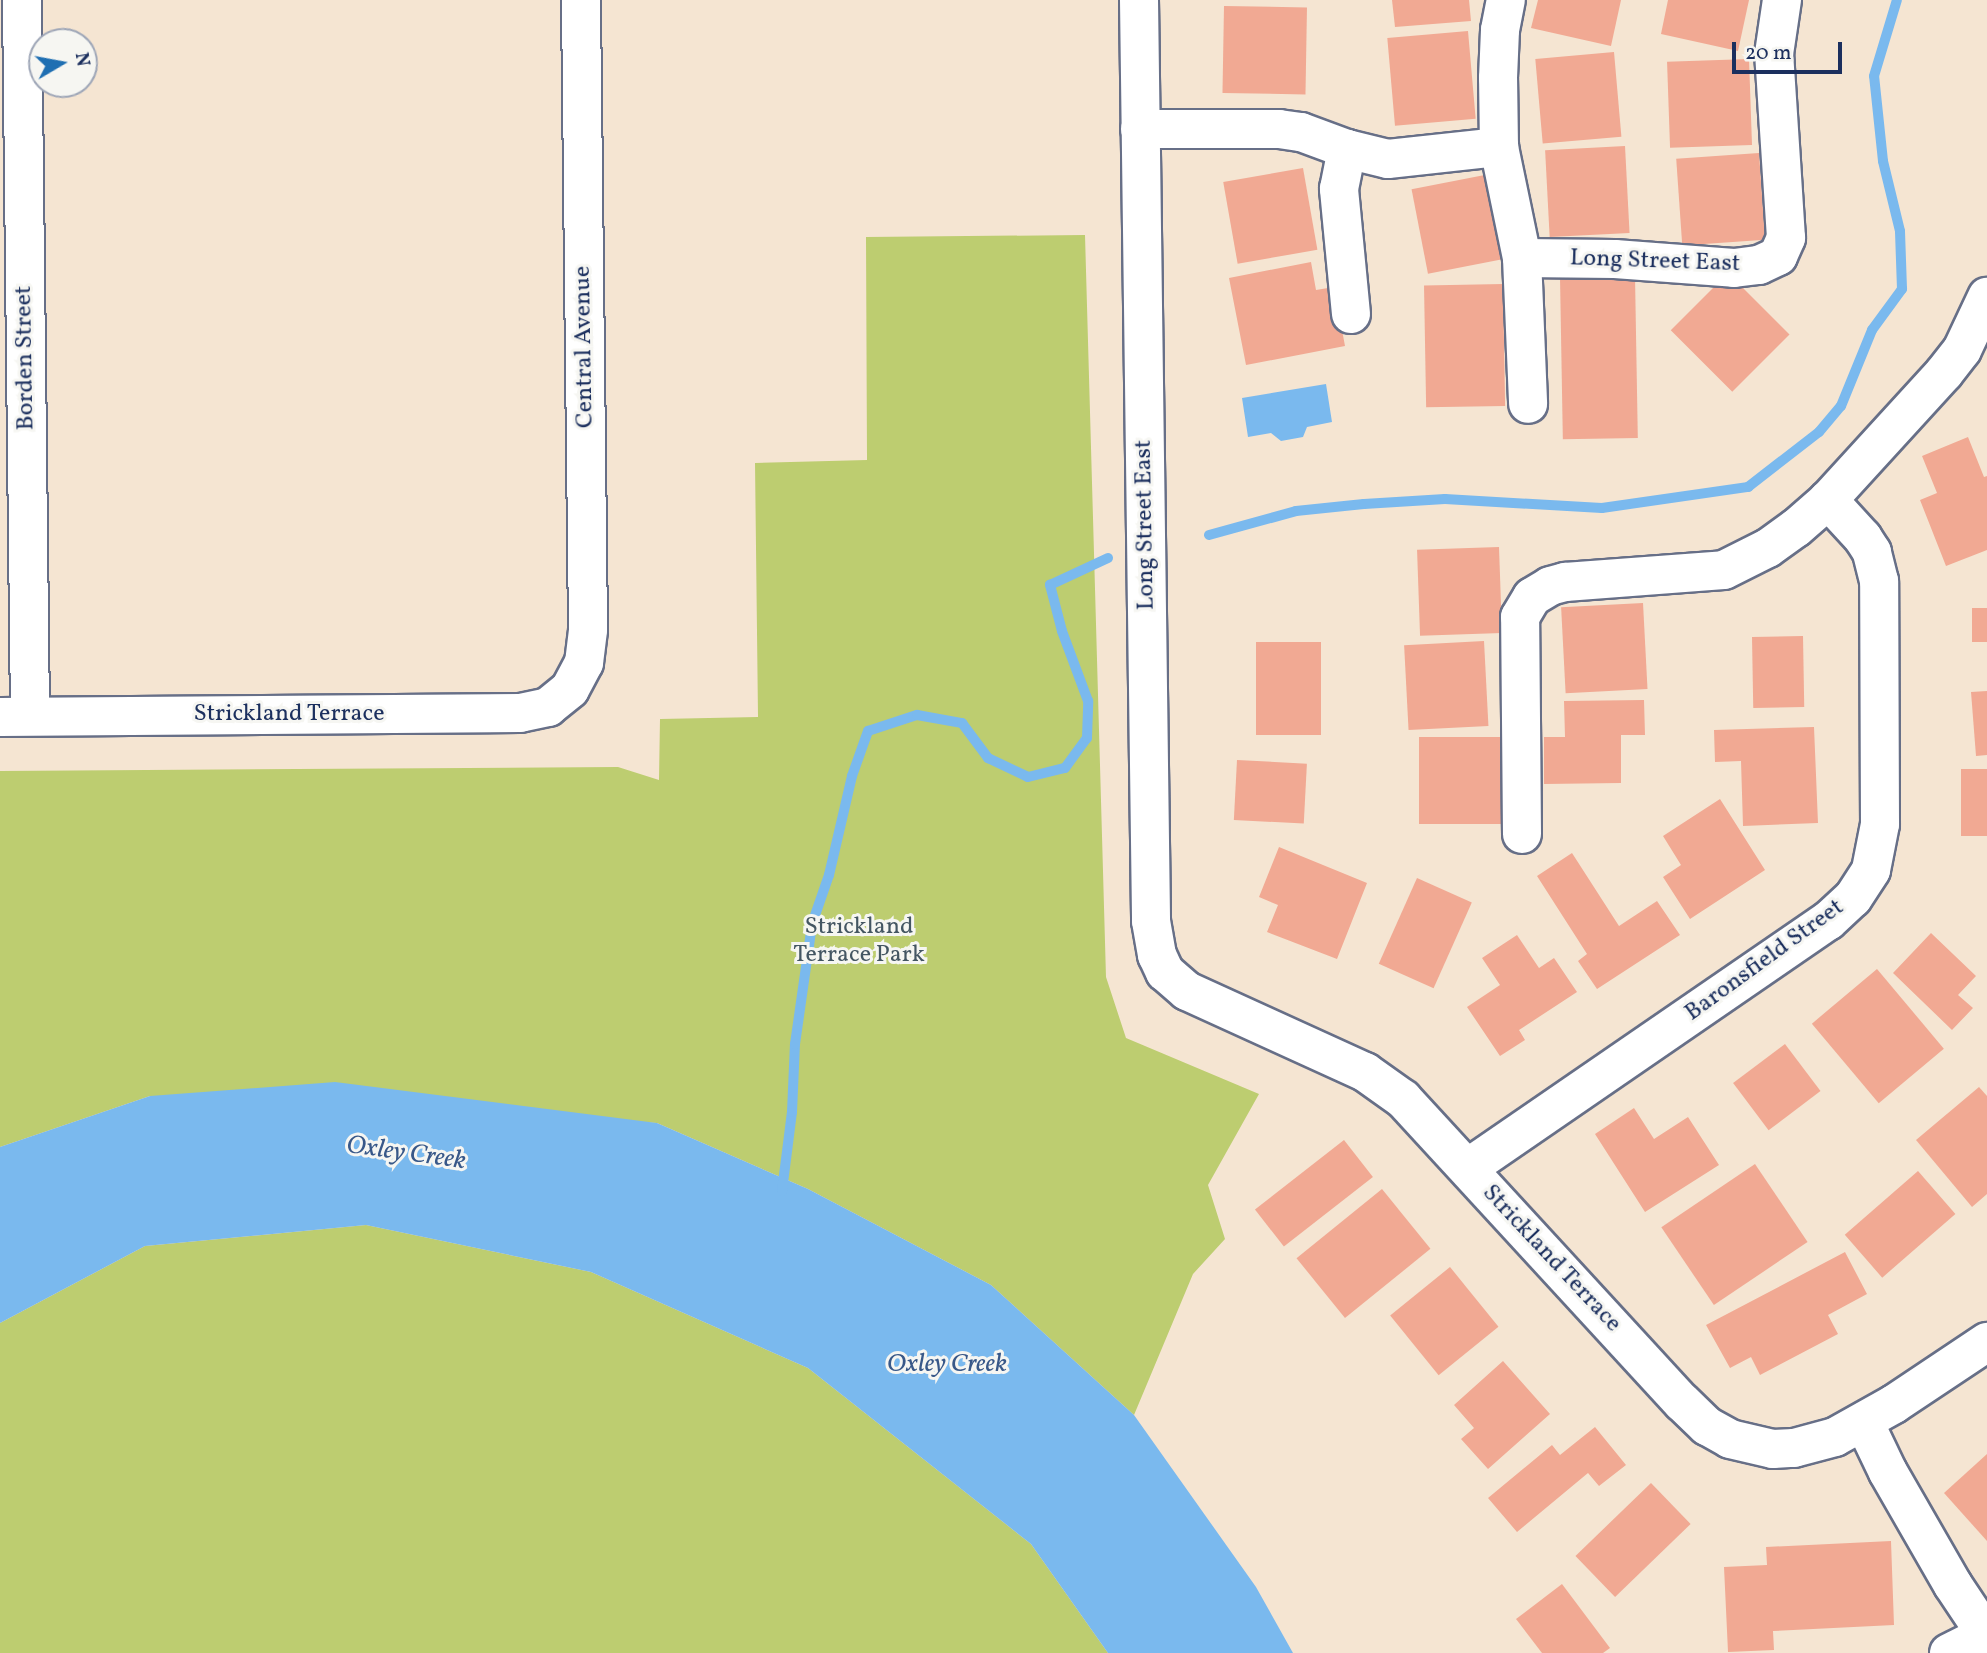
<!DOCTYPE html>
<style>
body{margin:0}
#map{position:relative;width:1987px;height:1653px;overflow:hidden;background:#f5e5d2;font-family:Vollkorn,serif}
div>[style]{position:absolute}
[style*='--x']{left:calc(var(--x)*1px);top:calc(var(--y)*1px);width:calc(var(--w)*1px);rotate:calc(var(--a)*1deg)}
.green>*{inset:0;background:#bdcd70}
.water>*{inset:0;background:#7ab9ee}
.stream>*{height:10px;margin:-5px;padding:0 5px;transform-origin:5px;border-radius:5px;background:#7ab9ee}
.building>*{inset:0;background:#f1a993;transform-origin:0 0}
.roads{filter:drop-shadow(2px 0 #676f87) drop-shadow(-2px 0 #676f87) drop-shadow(0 2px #676f87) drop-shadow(0 -2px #676f87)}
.minor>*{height:38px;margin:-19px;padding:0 19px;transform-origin:19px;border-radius:19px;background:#fff}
span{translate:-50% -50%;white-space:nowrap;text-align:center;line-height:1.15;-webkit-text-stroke:6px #f6f6f2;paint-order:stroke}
.street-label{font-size:24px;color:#1b2f5e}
.park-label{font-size:24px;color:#445662}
.water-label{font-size:26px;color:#385889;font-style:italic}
.north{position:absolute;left:28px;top:28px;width:70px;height:70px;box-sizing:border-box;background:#f6f6f2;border:2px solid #9ea6b7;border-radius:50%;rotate:80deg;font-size:19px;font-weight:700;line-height:28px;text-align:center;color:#1b2f5e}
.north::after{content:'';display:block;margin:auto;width:24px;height:32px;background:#1f6fb2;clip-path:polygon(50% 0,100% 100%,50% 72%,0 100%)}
.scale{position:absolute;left:1732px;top:42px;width:110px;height:32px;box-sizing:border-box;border:4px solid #1b2f5e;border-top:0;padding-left:9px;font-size:21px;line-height:24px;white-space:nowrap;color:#1b2f5e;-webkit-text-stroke:5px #f6f6f2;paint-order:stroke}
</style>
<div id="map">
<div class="green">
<i style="clip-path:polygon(1085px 235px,1106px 977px,1126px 1038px,1259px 1094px,1208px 1185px,1225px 1239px,1193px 1274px,1134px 1415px,991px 1285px,808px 1189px,657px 1123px,150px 1096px,0 1147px,0 771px,618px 767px,659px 780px,660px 719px,758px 717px,755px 463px,867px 460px,866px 237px)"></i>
<i style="clip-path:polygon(366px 1225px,591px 1272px,808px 1368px,1031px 1544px,1108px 1653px,0 1653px,0 1323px,145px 1246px)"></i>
</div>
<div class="water">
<i style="clip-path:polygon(1326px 384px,1332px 422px,1307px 427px,1303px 437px,1281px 441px,1271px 433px,1248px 437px,1242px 398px)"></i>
<i style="clip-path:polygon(335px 1082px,657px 1123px,808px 1189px,991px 1285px,1134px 1415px,1256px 1587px,1293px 1653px,1108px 1653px,1031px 1544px,808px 1368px,591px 1272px,366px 1225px,145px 1246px,0 1323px,0 1147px,150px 1096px)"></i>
</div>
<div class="stream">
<i style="--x:1209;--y:535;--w:90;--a:-15.4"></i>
<i style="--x:1296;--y:511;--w:68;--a:-5.9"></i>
<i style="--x:1364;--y:504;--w:81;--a:-3.5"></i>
<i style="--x:1445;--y:499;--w:157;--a:3.3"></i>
<i style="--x:1602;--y:508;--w:148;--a:-8.2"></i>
<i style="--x:1748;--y:487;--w:90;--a:-37.8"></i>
<i style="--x:1819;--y:432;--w:34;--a:-50"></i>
<i style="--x:1841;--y:406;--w:82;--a:-67.8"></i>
<i style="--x:1872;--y:330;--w:51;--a:-53.8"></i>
<i style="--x:1902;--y:289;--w:58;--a:-92"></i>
<i style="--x:1900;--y:231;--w:72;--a:-103.7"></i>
<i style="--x:1883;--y:161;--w:85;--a:-96"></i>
<i style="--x:1874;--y:76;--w:79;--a:-73.2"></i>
<i style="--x:782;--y:1191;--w:80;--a:-82.8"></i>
<i style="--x:792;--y:1112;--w:68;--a:-87.5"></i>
<i style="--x:795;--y:1044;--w:121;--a:-81.9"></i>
<i style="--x:812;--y:924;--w:52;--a:-70.9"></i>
<i style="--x:829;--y:875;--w:102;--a:-76.9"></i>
<i style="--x:852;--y:776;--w:48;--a:-70.4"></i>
<i style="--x:868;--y:731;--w:52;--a:-18.1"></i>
<i style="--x:917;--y:715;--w:46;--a:10.1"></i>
<i style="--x:962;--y:723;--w:44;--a:53.4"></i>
<i style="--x:988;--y:758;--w:44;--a:25.4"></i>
<i style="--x:1028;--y:777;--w:38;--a:-14"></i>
<i style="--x:1065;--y:768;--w:37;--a:-54"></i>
<i style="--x:1087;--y:738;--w:37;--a:-88"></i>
<i style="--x:1088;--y:701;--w:75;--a:-110.4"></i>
<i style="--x:1062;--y:631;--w:48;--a:-104.6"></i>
<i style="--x:1050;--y:585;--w:64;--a:-25"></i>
</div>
<div class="building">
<i style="clip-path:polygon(1392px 0,1469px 0,1471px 21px,1395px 27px)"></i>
<i style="clip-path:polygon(1538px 0,1621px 0,1611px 46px,1531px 28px)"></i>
<i style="clip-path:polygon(1668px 0,1749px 0,1738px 51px,1661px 34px)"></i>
<i style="left:1224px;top:6px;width:83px;height:87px;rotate:1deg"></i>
<i style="left:1468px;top:31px;width:88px;height:81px;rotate:85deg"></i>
<i style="left:1614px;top:52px;width:85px;height:79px;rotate:85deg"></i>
<i style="left:1749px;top:59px;width:86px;height:82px;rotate:88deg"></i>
<i style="left:1625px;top:146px;width:87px;height:80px;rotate:87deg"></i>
<i style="left:1759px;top:153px;width:87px;height:83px;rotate:86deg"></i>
<i style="left:1303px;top:168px;width:83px;height:81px;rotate:80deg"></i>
<i style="left:1495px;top:173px;width:86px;height:85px;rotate:79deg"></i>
<i style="clip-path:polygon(1311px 262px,1316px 290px,1334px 287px,1345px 346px,1246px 365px,1229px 278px)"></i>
<i style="left:1728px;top:273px;width:87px;height:81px;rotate:45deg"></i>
<i style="left:1635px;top:276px;width:162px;height:75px;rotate:89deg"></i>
<i style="left:1503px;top:284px;width:122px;height:79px;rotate:89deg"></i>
<i style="clip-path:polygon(1968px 437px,1984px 477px,1987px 476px,1987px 550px,1946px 566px,1920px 500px,1937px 493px,1922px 456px)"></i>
<i style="left:1499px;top:547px;width:86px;height:82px;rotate:88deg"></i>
<i style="left:1643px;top:603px;width:86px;height:82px;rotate:87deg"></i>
<i style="left:1987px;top:608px;width:34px;height:15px;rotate:90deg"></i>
<i style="left:1803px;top:636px;width:71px;height:51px;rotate:89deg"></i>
<i style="left:1484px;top:641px;width:85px;height:80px;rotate:87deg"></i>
<i style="left:1256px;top:642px;width:65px;height:93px"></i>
<i style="clip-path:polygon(1987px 691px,1987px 755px,1976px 756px,1971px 692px)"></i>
<i style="clip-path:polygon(1644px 700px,1645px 735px,1621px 735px,1621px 783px,1544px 784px,1544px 737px,1565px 737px,1564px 701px)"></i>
<i style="clip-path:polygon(1814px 727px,1818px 823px,1743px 826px,1741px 761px,1715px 762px,1714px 730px)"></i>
<i style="left:1419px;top:737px;width:84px;height:87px"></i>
<i style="left:1237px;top:760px;width:70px;height:60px;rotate:3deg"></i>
<i style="left:1987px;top:769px;width:67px;height:26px;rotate:90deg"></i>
<i style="clip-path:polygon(1720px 799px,1765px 870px,1690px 919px,1663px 877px,1681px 865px,1663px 836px)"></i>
<i style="clip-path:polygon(1279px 847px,1367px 883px,1337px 959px,1267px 932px,1278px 905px,1259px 897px)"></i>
<i style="clip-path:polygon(1572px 853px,1619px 926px,1657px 901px,1680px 935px,1597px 989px,1578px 961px,1587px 954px,1537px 876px)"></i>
<i style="left:1417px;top:878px;width:60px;height:94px;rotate:24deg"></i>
<i style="clip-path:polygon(1931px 933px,1976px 976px,1958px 995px,1973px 1008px,1952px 1030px,1893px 973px)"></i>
<i style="clip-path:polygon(1517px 935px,1539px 968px,1554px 958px,1577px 992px,1519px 1030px,1525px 1040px,1500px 1056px,1467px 1007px,1500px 985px,1482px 958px)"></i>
<i style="left:1877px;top:969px;width:104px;height:85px;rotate:50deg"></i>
<i style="left:1785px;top:1044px;width:59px;height:65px;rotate:53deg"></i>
<i style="clip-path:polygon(1979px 1087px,1987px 1096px,1987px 1194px,1972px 1207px,1916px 1140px)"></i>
<i style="clip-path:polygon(1634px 1108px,1654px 1139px,1688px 1117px,1719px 1165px,1645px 1212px,1595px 1134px)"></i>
<i style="left:1344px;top:1140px;width:47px;height:113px;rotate:52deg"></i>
<i style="left:1755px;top:1164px;width:94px;height:113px;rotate:56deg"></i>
<i style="left:1918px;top:1171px;width:57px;height:97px;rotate:49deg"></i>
<i style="left:1382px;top:1189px;width:77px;height:110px;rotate:51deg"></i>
<i style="clip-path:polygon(1845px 1252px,1867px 1294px,1828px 1315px,1838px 1334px,1760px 1375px,1751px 1357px,1730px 1368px,1706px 1325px)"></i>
<i style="left:1450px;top:1267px;width:77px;height:77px;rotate:51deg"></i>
<i style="clip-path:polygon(1503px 1361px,1550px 1414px,1488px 1469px,1461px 1439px,1474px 1428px,1454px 1405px)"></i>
<i style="clip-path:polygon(1595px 1427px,1626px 1465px,1599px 1486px,1588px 1473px,1517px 1532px,1488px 1498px,1552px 1445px,1560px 1455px)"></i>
<i style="clip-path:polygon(1987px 1454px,1987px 1541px,1944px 1493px)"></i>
<i style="left:1651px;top:1483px;width:57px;height:105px;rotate:46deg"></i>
<i style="clip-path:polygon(1891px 1541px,1894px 1625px,1773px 1631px,1774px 1650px,1728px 1652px,1724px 1567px,1767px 1565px,1766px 1547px)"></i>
<i style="clip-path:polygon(1562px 1584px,1610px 1648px,1603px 1653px,1542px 1653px,1516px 1619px)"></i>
</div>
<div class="roads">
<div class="minor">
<i style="--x:22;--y:0;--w:716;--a:89.36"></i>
<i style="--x:1139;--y:0;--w:921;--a:89.25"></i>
<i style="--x:1151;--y:921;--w:35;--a:80"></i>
<i style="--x:1157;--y:955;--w:19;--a:65"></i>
<i style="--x:1165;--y:972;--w:29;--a:41"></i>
<i style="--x:1187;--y:991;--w:196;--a:24.5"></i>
<i style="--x:1365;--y:1072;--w:47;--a:35.4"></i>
<i style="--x:1403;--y:1099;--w:412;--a:47.4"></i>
<i style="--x:1682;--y:1402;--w:35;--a:44"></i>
<i style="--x:1707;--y:1426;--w:26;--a:29"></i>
<i style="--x:1730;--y:1439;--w:44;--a:13.1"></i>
<i style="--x:1773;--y:1449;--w:21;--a:-3"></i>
<i style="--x:1794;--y:1448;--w:42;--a:-15"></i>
<i style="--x:1835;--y:1437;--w:68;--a:-29.2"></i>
<i style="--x:1894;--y:1404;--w:112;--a:-33.7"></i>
<i style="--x:1140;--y:129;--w:139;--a:0"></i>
<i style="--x:1279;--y:129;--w:22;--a:8"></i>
<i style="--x:1301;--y:132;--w:49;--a:20.3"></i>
<i style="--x:1499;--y:147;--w:113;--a:78.3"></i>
<i style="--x:1522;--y:258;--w:146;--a:87.6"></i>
<i style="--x:1522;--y:258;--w:93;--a:0.6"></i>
<i style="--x:1615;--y:259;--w:119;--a:4.3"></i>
<i style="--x:1734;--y:268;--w:25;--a:-7"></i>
<i style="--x:1759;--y:265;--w:21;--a:-25"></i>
<i style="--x:1778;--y:256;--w:20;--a:-66"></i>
<i style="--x:1786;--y:238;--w:184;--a:-93.7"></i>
<i style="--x:1774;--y:54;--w:55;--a:-81.6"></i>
<i style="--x:1351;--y:314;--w:126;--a:-95.5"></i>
<i style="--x:1339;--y:189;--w:41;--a:-78.7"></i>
<i style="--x:1347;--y:149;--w:42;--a:13.7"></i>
<i style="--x:1388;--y:159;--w:112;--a:-6.2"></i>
<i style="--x:1499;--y:147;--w:69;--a:-90.8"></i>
<i style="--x:1498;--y:78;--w:48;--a:-87.6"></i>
<i style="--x:1500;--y:30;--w:31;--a:-79"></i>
<i style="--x:0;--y:717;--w:520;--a:-0.44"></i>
<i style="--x:520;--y:713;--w:29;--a:-12"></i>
<i style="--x:548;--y:707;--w:28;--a:-39"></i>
<i style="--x:570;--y:689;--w:30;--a:-62"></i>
<i style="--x:584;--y:663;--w:33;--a:-83"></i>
<i style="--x:588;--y:630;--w:630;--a:-90.64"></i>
<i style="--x:1522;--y:834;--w:217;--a:-90.5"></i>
<i style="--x:1520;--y:617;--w:23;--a:-59"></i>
<i style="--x:1532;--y:597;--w:21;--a:-31"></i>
<i style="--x:1550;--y:586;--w:16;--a:-15"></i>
<i style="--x:1565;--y:582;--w:159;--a:-4.3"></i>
<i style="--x:1724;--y:570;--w:49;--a:-26.6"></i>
<i style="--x:1768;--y:548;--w:34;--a:-36"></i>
<i style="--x:1796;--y:528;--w:43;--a:-41.2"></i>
<i style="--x:1828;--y:500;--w:172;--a:-47.6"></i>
<i style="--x:1944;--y:373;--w:29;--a:-52"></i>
<i style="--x:1962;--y:350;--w:59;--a:-64.7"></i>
<i style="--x:1468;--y:1168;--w:437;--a:-34.5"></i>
<i style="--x:1828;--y:921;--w:34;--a:-43"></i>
<i style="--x:1853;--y:898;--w:33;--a:-57"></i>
<i style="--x:1871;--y:870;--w:47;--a:-78.9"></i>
<i style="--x:1880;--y:824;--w:243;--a:-90.2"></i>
<i style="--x:1879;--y:581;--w:30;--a:-104"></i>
<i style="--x:1872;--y:552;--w:17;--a:-123"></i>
<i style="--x:1863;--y:538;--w:52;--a:-132.6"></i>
<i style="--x:1864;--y:1422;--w:55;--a:64.4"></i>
<i style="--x:1888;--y:1472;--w:130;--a:60.1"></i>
<i style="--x:1953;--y:1585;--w:61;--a:56.3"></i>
<i style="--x:1949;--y:1653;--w:42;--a:-26.6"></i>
</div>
</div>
<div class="street-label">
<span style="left:1655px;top:262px;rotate:2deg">Long Street East</span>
<span style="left:585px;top:347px;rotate:-91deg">Central Avenue</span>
<span style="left:26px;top:358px;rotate:-91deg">Borden Street</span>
<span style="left:1146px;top:525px;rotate:-91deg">Long Street East</span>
<span style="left:289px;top:715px">Strickland Terrace</span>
<span style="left:1765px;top:961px;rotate:-36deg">Baronsfield Street</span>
<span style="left:1551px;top:1259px;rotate:47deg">Strickland Terrace</span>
</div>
<div class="park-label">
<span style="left:859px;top:942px">Strickland<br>Terrace Park</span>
</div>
<div class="water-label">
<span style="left:406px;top:1154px;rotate:8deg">Oxley Creek</span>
<span style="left:947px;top:1365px">Oxley Creek</span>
</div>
<div class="north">N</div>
<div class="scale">20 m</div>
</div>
